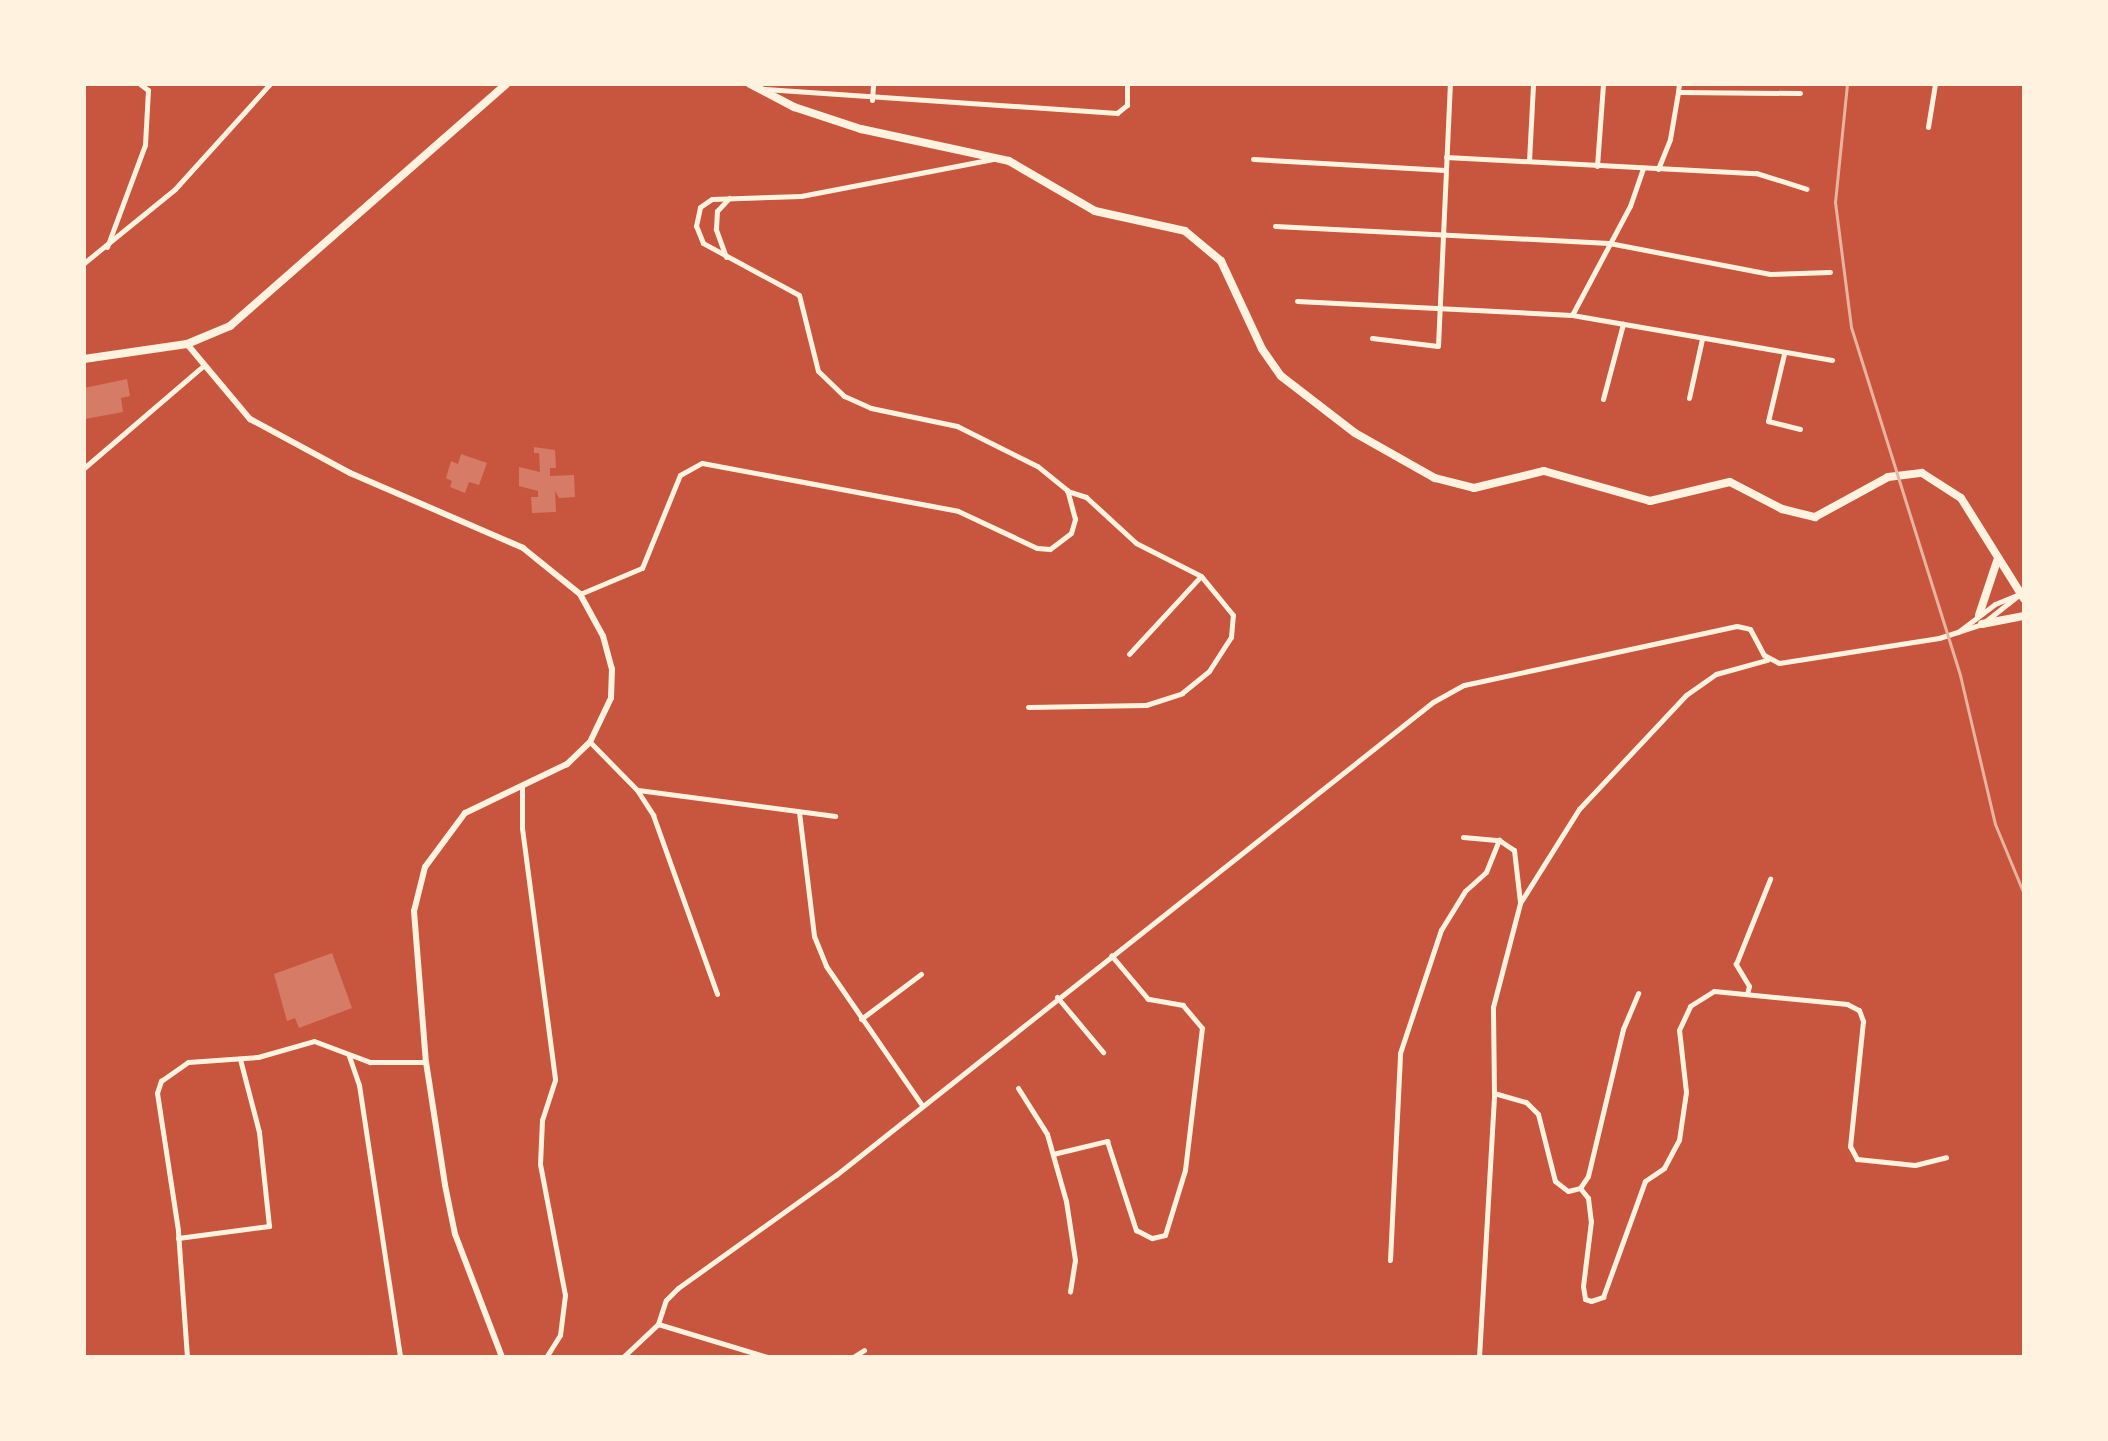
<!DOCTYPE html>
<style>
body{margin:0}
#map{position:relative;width:2108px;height:1441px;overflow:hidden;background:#c8553d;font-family:Inter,sans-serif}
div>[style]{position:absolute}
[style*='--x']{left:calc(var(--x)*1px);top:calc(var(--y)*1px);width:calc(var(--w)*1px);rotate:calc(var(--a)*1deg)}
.building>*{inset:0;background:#d67c66}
.minor>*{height:5px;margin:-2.5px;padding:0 2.5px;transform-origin:2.5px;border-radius:2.5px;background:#fff3e0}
.tertiary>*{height:6px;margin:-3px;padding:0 3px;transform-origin:3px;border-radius:3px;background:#fff3e0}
.primary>*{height:8px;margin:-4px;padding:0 4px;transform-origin:4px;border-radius:4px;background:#fff3e0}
.rail>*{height:3px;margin:-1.5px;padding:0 1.5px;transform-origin:1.5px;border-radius:1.5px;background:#e9b49f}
span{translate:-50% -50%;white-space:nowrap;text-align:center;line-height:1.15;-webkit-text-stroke:8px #fff3e0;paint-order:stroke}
.frame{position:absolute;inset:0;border:86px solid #fff3e0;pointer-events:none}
</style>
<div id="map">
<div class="building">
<i style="clip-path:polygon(127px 379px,130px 396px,121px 398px,123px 412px,85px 419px,84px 388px)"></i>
<i style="clip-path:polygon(534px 447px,555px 450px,556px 468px,550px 468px,550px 476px,574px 475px,575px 497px,559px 498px,555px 491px,556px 512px,532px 513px,531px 497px,538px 497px,538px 491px,519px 486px,519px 467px,540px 472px,539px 453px,534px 453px)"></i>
<i style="clip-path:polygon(461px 454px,487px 463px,479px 485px,469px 482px,465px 493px,450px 487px,452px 481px,446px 478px,451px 461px,458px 464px)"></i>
<i style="clip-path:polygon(332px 953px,352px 1008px,299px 1028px,295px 1018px,287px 1021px,274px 974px)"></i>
</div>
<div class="minor">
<i style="--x:765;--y:89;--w:353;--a:3.9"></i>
<i style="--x:1117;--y:113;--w:13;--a:-39"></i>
<i style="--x:1127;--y:105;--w:21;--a:-90"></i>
<i style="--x:1678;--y:92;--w:8;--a:-83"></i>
<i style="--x:872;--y:100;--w:16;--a:-86"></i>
<i style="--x:1928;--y:127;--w:44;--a:-80.8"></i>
<i style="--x:1446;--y:157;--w:310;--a:3"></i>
<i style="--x:1756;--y:173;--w:53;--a:17.4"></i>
<i style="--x:1253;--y:159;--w:192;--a:3.3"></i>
<i style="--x:1529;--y:161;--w:77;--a:-87"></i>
<i style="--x:1597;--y:166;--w:82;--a:-85.8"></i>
<i style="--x:1658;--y:169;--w:32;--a:-68"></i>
<i style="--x:1670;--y:139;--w:48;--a:-80.3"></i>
<i style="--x:1678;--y:92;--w:122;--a:0.5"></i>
<i style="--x:1275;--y:226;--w:334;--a:2.9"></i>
<i style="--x:1609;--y:243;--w:164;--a:10.9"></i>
<i style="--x:1770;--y:274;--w:60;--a:-1.9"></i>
<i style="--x:107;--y:247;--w:109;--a:-69.6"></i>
<i style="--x:145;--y:145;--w:55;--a:-86.9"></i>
<i style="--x:148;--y:90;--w:10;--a:-143"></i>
<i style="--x:726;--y:257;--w:30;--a:-110"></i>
<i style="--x:716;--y:229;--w:18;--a:-87"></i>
<i style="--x:717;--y:211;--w:18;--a:-47"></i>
<i style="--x:84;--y:263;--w:117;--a:-39.1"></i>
<i style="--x:175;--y:189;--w:142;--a:-47.9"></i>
<i style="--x:1297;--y:301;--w:275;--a:2.9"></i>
<i style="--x:1572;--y:315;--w:264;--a:9.8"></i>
<i style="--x:1572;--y:315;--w:123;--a:-62"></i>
<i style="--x:1630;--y:206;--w:39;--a:-71"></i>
<i style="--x:1372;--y:338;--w:66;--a:6.9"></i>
<i style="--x:1438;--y:346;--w:262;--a:-87.4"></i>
<i style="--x:1784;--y:354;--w:69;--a:103.4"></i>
<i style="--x:1768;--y:421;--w:33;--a:14"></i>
<i style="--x:1689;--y:398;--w:60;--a:-77.6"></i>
<i style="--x:1603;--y:399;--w:78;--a:-75.1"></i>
<i style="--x:84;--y:468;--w:155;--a:-40.6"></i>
<i style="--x:580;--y:594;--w:67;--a:-22.8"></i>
<i style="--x:642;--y:568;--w:100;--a:-67.8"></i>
<i style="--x:680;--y:475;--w:25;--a:-29"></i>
<i style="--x:702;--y:463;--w:260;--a:10.6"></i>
<i style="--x:958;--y:511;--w:87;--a:25.1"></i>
<i style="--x:1037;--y:548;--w:13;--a:4"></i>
<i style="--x:1050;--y:549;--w:26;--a:-37"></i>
<i style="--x:1071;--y:533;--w:15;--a:-74"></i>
<i style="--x:1075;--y:519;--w:30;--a:-105"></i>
<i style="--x:1067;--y:490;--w:38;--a:-141"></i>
<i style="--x:1037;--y:466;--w:89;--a:-153.4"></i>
<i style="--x:957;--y:426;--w:88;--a:-168.2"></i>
<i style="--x:871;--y:408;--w:30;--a:-156"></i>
<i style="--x:844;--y:396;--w:36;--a:-136"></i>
<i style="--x:818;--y:371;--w:78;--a:-104"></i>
<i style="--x:799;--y:295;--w:109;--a:-151.6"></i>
<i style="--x:703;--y:243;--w:18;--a:-112"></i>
<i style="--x:696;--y:226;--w:19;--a:-78"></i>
<i style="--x:700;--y:207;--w:14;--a:-34"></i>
<i style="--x:712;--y:199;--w:89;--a:-1.9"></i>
<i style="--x:801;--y:196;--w:197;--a:-10.9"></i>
<i style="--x:1958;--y:632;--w:46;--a:-37.1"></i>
<i style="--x:1995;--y:604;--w:27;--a:-22"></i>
<i style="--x:1129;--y:654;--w:106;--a:-47.3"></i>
<i style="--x:1028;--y:707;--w:118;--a:-1"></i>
<i style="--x:1146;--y:705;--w:38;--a:-18"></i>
<i style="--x:1182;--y:693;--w:35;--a:-39"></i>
<i style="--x:1209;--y:671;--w:40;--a:-57.1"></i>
<i style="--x:1231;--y:637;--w:22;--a:-85"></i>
<i style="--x:1233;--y:615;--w:50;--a:-129.4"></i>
<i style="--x:1201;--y:576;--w:73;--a:-153.1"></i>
<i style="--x:1136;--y:543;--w:68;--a:-137.4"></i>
<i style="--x:1086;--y:497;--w:20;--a:-162"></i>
<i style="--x:590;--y:742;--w:67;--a:45.6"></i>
<i style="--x:637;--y:790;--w:30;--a:57"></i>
<i style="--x:653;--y:815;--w:190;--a:70.3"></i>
<i style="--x:522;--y:786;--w:42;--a:90"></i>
<i style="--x:522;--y:828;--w:254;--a:82.5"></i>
<i style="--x:555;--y:1080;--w:42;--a:108"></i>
<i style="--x:542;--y:1120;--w:44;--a:92.6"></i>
<i style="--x:540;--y:1164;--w:133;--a:79.2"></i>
<i style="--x:565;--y:1295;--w:40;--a:97.1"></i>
<i style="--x:560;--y:1335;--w:26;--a:122"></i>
<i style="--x:638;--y:790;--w:199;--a:7.5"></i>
<i style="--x:799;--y:812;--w:125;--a:83.1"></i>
<i style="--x:814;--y:936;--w:32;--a:68"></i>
<i style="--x:826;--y:966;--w:169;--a:55.4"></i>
<i style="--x:1463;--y:837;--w:36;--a:5"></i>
<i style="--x:1747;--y:994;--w:8;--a:-76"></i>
<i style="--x:1749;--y:986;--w:26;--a:-121"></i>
<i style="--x:1736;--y:964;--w:92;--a:-68.2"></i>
<i style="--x:1057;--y:997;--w:72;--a:50.1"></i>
<i style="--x:861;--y:1019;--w:75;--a:-36.9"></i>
<i style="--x:349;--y:1056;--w:31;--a:71"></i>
<i style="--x:359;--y:1085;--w:275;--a:81.4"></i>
<i style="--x:1018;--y:1088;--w:54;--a:57.8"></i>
<i style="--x:1047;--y:1134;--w:70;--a:74.2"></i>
<i style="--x:1066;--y:1201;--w:60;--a:81.3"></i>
<i style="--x:1075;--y:1260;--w:32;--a:99"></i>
<i style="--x:1494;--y:1093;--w:33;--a:16"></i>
<i style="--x:1526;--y:1102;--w:17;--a:45"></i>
<i style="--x:1538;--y:1114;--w:69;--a:75.8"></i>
<i style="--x:1555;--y:1181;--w:16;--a:38"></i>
<i style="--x:1568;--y:1191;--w:12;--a:-14"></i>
<i style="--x:1580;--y:1188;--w:14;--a:-56"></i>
<i style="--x:1588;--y:1176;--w:151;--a:-76.6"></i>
<i style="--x:1623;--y:1029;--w:39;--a:-67"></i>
<i style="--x:1053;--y:1154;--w:56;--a:-13.5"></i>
<i style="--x:1107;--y:1141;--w:94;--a:72"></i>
<i style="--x:1136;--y:1230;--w:18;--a:27"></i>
<i style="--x:1152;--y:1238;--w:13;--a:-13"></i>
<i style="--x:1165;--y:1235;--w:68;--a:-72.9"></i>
<i style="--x:1185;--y:1170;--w:143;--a:-83.2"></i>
<i style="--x:1202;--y:1028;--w:30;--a:-130"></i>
<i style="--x:1183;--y:1005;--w:36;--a:-170"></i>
<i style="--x:1148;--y:999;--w:57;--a:-130.1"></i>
<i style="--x:1580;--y:1188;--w:13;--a:51"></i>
<i style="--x:1588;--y:1198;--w:23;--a:83"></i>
<i style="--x:1591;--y:1221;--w:65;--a:97"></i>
<i style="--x:1583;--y:1286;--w:13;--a:81"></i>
<i style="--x:1585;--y:1299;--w:6;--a:18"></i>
<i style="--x:1591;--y:1301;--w:13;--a:-18"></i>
<i style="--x:1603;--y:1297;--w:123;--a:-70.1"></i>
<i style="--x:1645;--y:1181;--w:23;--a:-34"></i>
<i style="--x:1664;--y:1168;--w:32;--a:-62"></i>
<i style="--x:1679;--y:1140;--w:49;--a:-81.7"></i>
<i style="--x:1686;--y:1092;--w:62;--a:-96.4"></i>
<i style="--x:1679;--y:1030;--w:26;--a:-65"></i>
<i style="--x:1690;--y:1006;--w:28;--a:-32"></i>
<i style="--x:1714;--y:991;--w:134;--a:5.6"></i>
<i style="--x:1847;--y:1004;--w:13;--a:27"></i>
<i style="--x:1859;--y:1010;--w:12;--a:70"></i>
<i style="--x:1863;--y:1021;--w:126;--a:95.9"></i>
<i style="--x:1850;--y:1146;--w:15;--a:62"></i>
<i style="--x:1857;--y:1159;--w:58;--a:5.9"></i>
<i style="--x:1915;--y:1165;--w:32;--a:-14"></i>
<i style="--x:178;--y:1238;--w:92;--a:-7.5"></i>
<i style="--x:269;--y:1226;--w:95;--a:-96.1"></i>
<i style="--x:259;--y:1132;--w:75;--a:-104.6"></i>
<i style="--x:1390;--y:1260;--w:207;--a:-87.2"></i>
<i style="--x:1400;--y:1053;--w:130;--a:-71.6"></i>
<i style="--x:1441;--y:930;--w:46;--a:-58.4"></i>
<i style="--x:1465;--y:891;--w:28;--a:-42"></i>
<i style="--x:1486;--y:872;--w:35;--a:-68"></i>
<i style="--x:1499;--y:840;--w:18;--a:34"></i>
<i style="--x:1514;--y:850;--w:52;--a:83.4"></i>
<i style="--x:658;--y:1324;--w:114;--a:16.8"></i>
<i style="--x:187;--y:1357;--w:127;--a:-94.1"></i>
<i style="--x:178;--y:1230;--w:139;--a:-98.7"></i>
<i style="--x:157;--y:1093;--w:13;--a:-72"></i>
<i style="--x:161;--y:1081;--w:33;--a:-35"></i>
<i style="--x:188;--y:1062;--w:70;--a:-4.1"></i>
<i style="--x:258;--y:1057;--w:58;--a:-15.9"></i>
<i style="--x:314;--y:1041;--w:60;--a:20.6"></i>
<i style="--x:370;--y:1062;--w:56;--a:0"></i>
<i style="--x:623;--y:1357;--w:48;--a:-43.3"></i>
<i style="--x:658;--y:1324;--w:25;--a:-72"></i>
<i style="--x:666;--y:1300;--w:17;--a:-45"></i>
<i style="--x:678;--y:1288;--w:194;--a:-35.6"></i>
<i style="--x:836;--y:1175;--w:762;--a:-38.39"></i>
<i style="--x:1433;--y:702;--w:35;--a:-29"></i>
<i style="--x:1464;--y:685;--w:279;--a:-12.2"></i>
<i style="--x:1737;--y:626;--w:13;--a:13"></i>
<i style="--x:1750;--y:629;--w:30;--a:62"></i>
<i style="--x:1764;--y:655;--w:17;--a:28"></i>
<i style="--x:1779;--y:663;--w:162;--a:-8.9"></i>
<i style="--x:1939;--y:638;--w:45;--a:-18"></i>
<i style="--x:1982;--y:624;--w:48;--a:-38.3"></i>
<i style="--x:775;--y:1357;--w:29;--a:0"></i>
<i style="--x:853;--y:1357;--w:13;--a:-32"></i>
<i style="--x:1479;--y:1357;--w:264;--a:-86.7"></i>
<i style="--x:1494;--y:1093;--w:86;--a:-90.7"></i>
<i style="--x:1493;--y:1007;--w:107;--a:-75.4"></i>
<i style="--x:1520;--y:903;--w:111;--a:-57.9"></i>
<i style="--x:1579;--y:809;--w:156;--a:-46.8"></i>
<i style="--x:1686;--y:695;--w:37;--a:-35"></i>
<i style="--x:1716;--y:674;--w:53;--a:-15.4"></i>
</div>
<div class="tertiary">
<i style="--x:187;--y:344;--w:98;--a:50"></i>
<i style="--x:250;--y:419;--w:114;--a:28.4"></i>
<i style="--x:350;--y:473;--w:189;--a:23.4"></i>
<i style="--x:523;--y:548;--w:73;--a:38.9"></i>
<i style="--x:580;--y:594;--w:48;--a:61.3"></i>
<i style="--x:603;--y:636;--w:34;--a:75"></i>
<i style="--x:612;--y:669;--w:29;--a:92"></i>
<i style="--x:611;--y:698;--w:49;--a:115.5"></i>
<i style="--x:590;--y:742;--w:32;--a:136"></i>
<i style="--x:567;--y:764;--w:113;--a:154.3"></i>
<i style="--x:465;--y:813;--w:67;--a:126.5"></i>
<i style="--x:425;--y:867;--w:45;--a:104"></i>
<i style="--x:414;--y:911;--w:151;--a:85.5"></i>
<i style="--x:426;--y:1062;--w:124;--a:81.2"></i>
<i style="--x:445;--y:1185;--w:50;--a:78.5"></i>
<i style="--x:455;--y:1234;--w:132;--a:69.1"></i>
</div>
<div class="primary">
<i style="--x:750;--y:84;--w:50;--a:27.6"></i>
<i style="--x:794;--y:107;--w:71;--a:18.2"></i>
<i style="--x:861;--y:129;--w:151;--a:12.2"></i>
<i style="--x:1009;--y:161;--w:99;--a:30.2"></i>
<i style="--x:1095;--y:211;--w:92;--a:12.5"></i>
<i style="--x:1185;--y:231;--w:47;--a:39.8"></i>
<i style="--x:1221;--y:261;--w:97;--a:65"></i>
<i style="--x:1262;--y:349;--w:33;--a:55"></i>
<i style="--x:1281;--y:376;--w:93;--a:37.6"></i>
<i style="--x:1355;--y:433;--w:92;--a:29.4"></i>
<i style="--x:1435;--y:478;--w:40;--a:14.4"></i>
<i style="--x:1474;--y:488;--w:72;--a:-13.7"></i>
<i style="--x:1544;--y:471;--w:110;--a:15.8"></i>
<i style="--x:1650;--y:501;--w:82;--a:-13.4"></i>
<i style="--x:1730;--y:482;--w:59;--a:27.4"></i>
<i style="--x:1782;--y:509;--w:34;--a:14"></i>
<i style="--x:1815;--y:517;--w:83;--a:-28.7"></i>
<i style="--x:1888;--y:477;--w:34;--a:-7"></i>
<i style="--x:1922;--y:473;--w:46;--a:32.7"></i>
<i style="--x:1961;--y:498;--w:119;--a:58"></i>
<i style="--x:84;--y:359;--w:104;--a:-8.3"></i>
<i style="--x:187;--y:344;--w:47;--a:-22.7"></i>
<i style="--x:230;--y:326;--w:367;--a:-41.2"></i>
<i style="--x:1979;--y:615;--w:57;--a:-71.6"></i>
<i style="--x:1982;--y:624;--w:43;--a:-10.8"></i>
</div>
<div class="rail">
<i style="--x:1847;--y:84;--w:119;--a:95.8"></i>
<i style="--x:1835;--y:202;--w:126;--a:82.7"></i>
<i style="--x:1851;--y:327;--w:365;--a:72.6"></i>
<i style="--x:1960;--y:675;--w:153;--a:76.8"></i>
<i style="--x:1995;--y:824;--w:76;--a:67.5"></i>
</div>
<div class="frame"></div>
</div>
